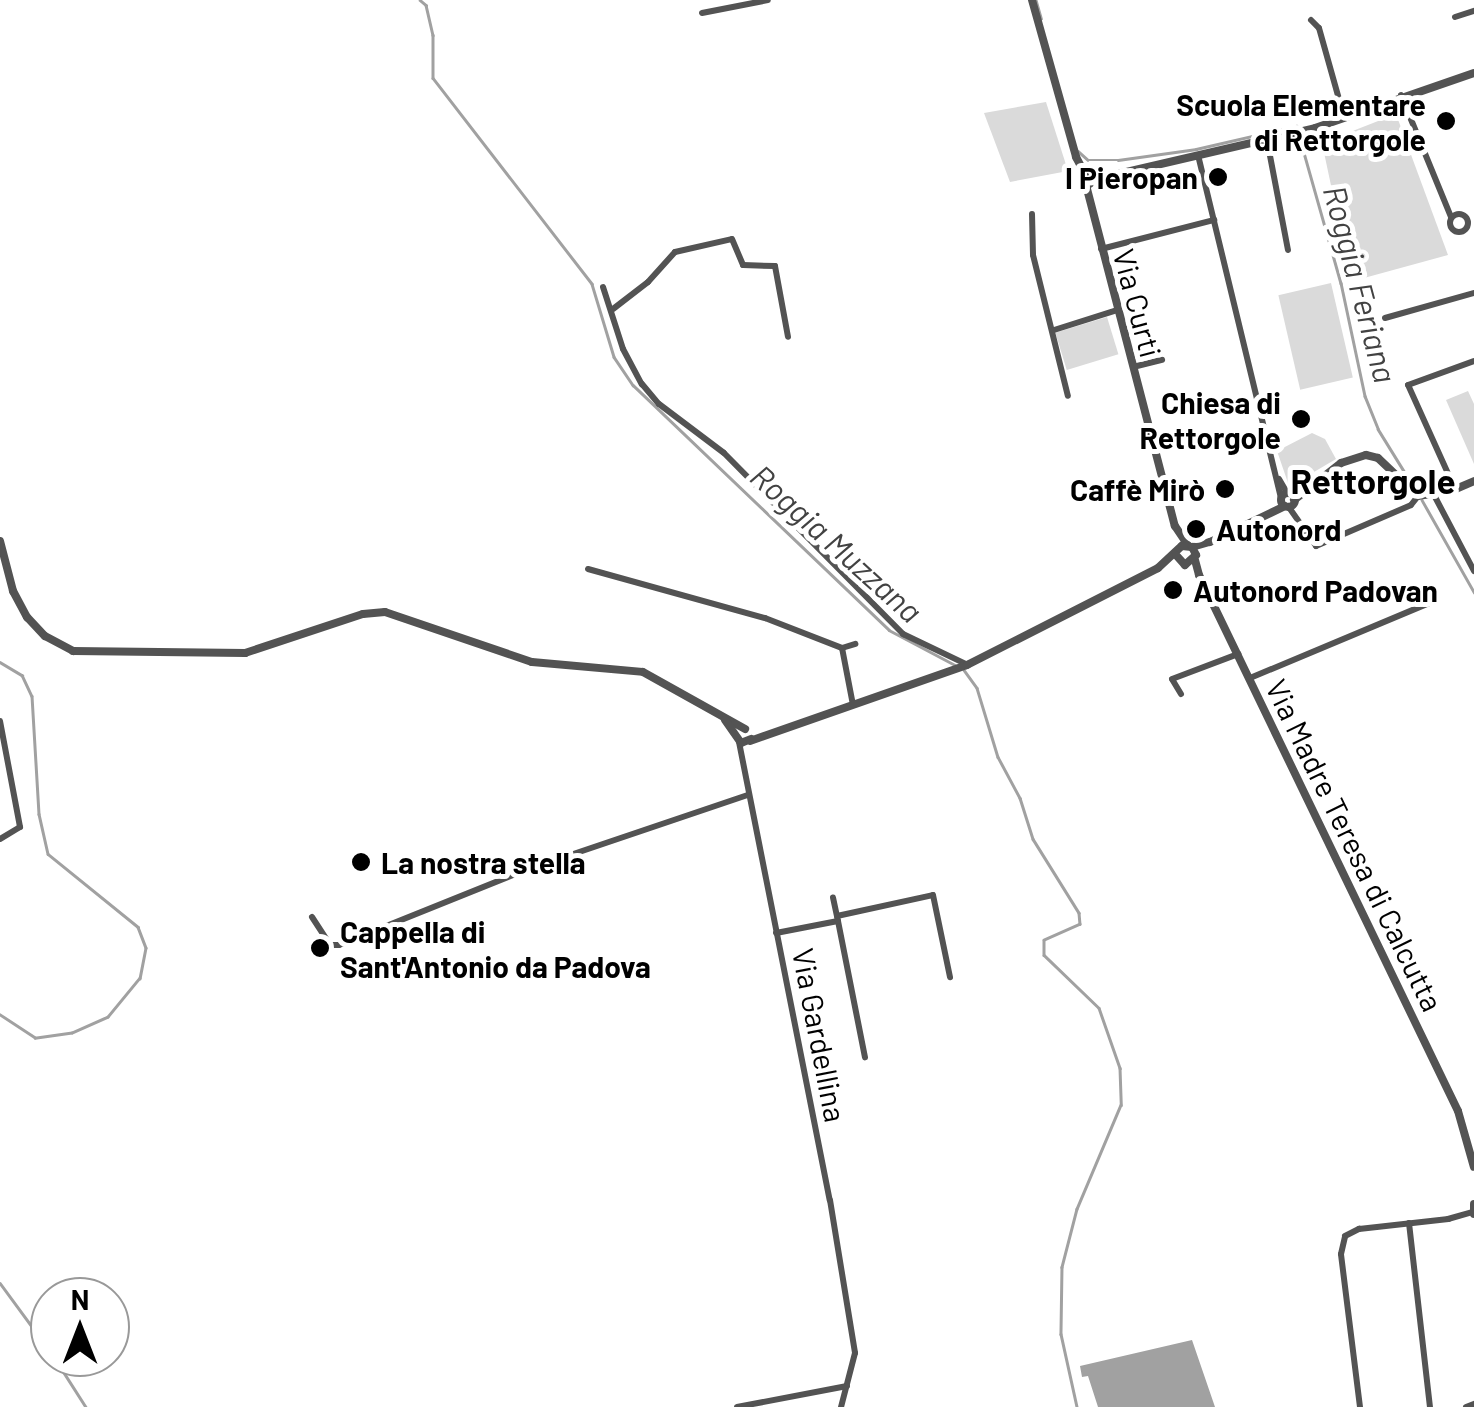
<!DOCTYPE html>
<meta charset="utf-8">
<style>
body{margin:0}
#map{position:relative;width:1474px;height:1407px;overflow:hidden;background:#fff;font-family:Barlow,sans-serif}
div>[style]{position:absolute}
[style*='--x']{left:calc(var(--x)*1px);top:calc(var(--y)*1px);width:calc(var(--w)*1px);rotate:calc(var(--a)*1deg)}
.green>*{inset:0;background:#dadada;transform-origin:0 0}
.water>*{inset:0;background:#a1a1a1}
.stream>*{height:2.5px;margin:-1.25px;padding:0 1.25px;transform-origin:1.25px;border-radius:1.25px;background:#a1a1a1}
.minor>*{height:6px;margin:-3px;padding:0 3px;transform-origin:3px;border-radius:3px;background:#535353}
.minor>.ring{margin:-3px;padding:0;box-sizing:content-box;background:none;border:6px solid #535353;border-radius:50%}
.tertiary>*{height:8px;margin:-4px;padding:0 4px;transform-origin:4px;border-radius:4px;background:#535353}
.tertiary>.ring{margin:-4px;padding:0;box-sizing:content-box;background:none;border:8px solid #535353;border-radius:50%}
.dots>*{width:28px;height:28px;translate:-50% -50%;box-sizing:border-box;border:5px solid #fff;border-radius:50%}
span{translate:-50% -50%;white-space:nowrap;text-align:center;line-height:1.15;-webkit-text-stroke:10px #fff;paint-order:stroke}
.poi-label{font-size:30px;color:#000;font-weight:700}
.right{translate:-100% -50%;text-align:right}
.left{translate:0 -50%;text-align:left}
.street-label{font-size:30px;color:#000}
.water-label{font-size:32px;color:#424242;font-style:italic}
.quarter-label{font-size:35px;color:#000;font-weight:700}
.north{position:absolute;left:30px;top:1277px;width:100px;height:100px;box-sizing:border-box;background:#fff;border:2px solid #999;border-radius:50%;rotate:0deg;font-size:28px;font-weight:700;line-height:40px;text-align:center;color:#000}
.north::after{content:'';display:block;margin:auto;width:35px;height:45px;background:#000;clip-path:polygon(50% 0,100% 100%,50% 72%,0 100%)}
</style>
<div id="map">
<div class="green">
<i style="clip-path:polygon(1046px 102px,1068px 171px,1010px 182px,984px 113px)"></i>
<i style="clip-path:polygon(1396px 114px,1448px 255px,1364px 278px,1350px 275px,1322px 143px)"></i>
<i style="left:1331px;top:283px;width:97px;height:54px;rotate:77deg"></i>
<i style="left:1107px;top:317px;width:39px;height:54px;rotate:73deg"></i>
<i style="clip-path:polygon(1468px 391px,1474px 404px,1474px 464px,1446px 400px)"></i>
<i style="clip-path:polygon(1312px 433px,1325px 439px,1336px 459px,1297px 482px,1288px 483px,1277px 451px)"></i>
</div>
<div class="water">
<i style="clip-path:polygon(1192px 1340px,1215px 1407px,1098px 1407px,1088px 1376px,1082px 1377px,1080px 1366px)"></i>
</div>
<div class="stream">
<i style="--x:420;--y:0;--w:8;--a:40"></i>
<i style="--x:426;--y:5;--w:31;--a:77"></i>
<i style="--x:433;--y:35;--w:43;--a:90"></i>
<i style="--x:433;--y:78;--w:260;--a:52.3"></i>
<i style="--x:592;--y:284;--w:76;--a:73.2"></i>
<i style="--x:614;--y:357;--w:34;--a:56"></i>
<i style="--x:633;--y:385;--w:354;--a:43.7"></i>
<i style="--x:889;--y:630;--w:77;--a:27.9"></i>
<i style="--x:1036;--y:0;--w:19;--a:74"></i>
<i style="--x:1301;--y:142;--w:147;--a:74.2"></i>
<i style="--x:1341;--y:283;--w:116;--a:78"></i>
<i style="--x:1365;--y:396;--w:35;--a:68"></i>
<i style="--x:1378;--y:429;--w:70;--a:58.3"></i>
<i style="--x:1078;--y:151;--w:13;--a:42"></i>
<i style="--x:1088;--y:160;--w:30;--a:0"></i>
<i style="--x:1118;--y:160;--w:79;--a:-8"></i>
<i style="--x:1196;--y:149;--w:103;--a:-13"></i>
<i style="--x:1422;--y:500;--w:106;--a:60.5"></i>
<i style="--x:0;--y:662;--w:26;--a:31"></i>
<i style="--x:22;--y:675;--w:23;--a:65"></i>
<i style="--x:32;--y:696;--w:118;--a:86.6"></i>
<i style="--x:39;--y:814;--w:41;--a:77.3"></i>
<i style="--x:48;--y:854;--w:116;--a:39"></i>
<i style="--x:138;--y:927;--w:22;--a:69"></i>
<i style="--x:146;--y:948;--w:31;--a:101"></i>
<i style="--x:140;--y:978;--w:50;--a:129.4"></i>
<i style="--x:108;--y:1017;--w:39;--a:156"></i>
<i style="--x:72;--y:1033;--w:37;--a:172"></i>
<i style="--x:35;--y:1038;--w:42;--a:-146.7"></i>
<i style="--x:964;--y:670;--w:22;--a:54"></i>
<i style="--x:977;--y:688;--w:72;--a:73.1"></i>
<i style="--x:998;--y:757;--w:47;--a:61.8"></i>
<i style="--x:1020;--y:798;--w:43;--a:72.4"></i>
<i style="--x:1033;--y:839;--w:87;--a:58.1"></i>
<i style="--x:1079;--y:913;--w:11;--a:85"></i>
<i style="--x:1080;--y:924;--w:39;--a:156"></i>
<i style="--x:1044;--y:940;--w:15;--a:90"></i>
<i style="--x:1044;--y:955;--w:76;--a:43.9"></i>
<i style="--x:1099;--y:1008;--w:64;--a:70.7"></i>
<i style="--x:1120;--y:1068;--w:37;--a:88"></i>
<i style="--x:1121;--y:1105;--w:113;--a:112.9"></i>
<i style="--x:1077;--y:1209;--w:60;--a:104.5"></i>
<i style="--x:1062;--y:1267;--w:67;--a:90.9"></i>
<i style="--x:1061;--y:1334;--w:75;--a:77.6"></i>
<i style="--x:0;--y:1283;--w:84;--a:53.7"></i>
<i style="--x:54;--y:1357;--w:59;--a:57.4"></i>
</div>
<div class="minor">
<i style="--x:702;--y:13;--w:67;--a:-11.1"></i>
<i style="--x:1455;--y:17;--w:20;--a:-18"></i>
<i style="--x:1311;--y:20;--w:11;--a:45"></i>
<i style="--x:1319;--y:28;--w:92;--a:74.3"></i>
<i style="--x:1401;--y:95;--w:132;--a:67.7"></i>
<i style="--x:1267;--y:140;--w:112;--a:79.2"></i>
<i style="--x:1198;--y:155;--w:354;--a:76.4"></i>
<i style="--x:1032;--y:214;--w:41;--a:88.6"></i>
<i style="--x:1033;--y:255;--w:145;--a:76.1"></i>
<i class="ring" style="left:1450px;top:214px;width:12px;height:12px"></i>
<i style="--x:1101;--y:249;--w:117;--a:-14.4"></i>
<i style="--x:603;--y:287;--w:65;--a:72.1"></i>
<i style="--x:623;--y:349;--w:40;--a:62"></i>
<i style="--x:642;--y:384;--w:26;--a:50"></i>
<i style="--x:659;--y:404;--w:81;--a:37"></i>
<i style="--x:724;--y:453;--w:255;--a:45.3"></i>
<i style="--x:903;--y:634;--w:70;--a:25.5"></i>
<i style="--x:613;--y:309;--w:44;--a:-37.6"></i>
<i style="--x:648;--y:282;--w:40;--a:-48"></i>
<i style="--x:675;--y:252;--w:58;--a:-12.8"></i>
<i style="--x:732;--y:239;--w:28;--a:67"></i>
<i style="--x:743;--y:265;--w:32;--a:2"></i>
<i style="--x:775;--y:266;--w:72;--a:79.6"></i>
<i style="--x:1385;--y:318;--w:92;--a:-15.7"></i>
<i style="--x:1054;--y:330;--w:66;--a:-17.6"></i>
<i style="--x:1133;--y:367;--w:30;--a:-14"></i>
<i style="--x:1279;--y:479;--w:16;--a:60"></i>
<i style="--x:1455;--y:489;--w:114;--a:-114.3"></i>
<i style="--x:1408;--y:385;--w:70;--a:-20"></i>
<i style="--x:1434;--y:495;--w:86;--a:62.2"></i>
<i style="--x:1288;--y:506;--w:49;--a:55"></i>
<i style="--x:1316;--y:546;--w:103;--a:-23.3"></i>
<i style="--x:1411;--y:505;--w:11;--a:-52"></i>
<i style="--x:588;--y:569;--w:184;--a:15.5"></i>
<i style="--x:765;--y:618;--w:83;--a:21.3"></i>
<i style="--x:1250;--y:678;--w:194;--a:-22.7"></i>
<i style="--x:1181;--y:694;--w:17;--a:-121"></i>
<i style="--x:1172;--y:679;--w:71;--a:-20.7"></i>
<i style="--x:853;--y:705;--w:58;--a:-100.9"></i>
<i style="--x:842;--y:648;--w:14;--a:-17"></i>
<i style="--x:0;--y:721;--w:108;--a:79.3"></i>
<i style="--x:20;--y:827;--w:23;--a:149"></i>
<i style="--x:739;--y:742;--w:467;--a:78.8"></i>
<i style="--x:830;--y:1200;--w:155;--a:80.7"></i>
<i style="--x:855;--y:1353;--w:56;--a:104.5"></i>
<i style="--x:837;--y:916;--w:98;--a:-12.3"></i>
<i style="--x:933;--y:895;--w:84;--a:78.3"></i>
<i style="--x:312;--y:917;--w:33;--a:57"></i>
<i style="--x:330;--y:945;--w:9;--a:0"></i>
<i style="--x:339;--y:945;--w:201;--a:-21.9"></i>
<i style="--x:526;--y:870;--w:234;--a:-18.7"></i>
<i style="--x:838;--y:921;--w:139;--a:78.8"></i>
<i style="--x:776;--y:933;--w:63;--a:-11"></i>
<i style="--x:838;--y:921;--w:24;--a:-102"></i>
<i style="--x:1409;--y:1223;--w:185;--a:83.5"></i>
<i style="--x:737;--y:1407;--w:112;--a:-10.8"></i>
<i style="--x:1360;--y:1407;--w:154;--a:-97.1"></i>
<i style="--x:1341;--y:1254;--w:18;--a:-77"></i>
<i style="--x:1345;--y:1236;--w:16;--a:-27"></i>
<i style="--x:1359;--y:1229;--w:90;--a:-6.4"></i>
<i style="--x:1448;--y:1219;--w:26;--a:-16"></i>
<i style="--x:1466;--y:1407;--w:9;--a:-21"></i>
</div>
<div class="tertiary">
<i style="--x:1032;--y:0;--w:163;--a:74.3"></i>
<i style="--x:1076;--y:157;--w:19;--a:62"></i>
<i class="ring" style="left:1080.5px;top:173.5px;width:3px;height:3px"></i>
<i style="--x:1092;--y:180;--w:229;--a:-13.1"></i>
<i style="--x:1315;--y:128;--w:168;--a:-19.1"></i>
<i style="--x:1086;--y:185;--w:352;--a:75.4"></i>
<i style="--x:1175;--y:526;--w:22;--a:56"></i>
<i class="ring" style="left:1281px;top:493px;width:6px;height:6px"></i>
<i style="--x:1294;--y:500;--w:60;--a:-38.2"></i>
<i style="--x:1341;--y:463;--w:26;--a:-18"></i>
<i style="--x:1366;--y:455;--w:12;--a:14"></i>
<i style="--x:1378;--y:458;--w:55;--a:43.5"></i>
<i style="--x:1418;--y:496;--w:33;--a:-9"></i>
<i style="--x:1451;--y:491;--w:25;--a:-23"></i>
<i style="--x:0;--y:541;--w:52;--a:75.4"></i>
<i style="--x:13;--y:591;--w:30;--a:62"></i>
<i style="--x:27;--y:617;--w:26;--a:47"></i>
<i style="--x:45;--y:636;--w:32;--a:28"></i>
<i style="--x:73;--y:651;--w:172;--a:0.7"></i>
<i style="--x:245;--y:653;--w:124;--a:-18.3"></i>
<i style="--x:363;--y:614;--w:22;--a:-5"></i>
<i style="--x:385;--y:612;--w:155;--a:18.8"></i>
<i style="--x:532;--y:662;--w:111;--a:5.1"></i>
<i style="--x:643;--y:672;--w:117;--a:29.2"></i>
<i style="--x:1192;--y:547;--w:19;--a:-16"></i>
<i style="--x:1210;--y:542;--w:83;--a:-25.6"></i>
<i style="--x:1195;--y:560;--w:16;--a:75"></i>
<i style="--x:1199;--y:575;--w:595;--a:64.21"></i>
<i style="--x:1458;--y:1111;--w:58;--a:74.1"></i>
<i style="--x:725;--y:720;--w:28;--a:55"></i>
<i style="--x:741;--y:743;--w:11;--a:-22"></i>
<i style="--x:750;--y:741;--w:230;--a:-19.3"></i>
<i style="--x:967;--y:665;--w:214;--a:-26.9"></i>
<i style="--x:1158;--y:568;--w:33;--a:-43"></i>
<i style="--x:1182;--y:546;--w:10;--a:6"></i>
<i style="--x:1192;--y:547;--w:9;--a:63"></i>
<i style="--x:1196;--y:555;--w:15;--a:138"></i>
<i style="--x:1185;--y:565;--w:13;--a:-132"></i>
<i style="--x:1474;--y:1204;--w:10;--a:90"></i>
</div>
<div class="dots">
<i style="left:1446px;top:121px;background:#000"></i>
<i style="left:1218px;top:177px;background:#000"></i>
<i style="left:1301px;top:419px;background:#000"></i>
<i style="left:1225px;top:489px;background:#000"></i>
<i style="left:1196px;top:529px;background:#000"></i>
<i style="left:1173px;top:590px;background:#000"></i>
<i style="left:361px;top:862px;background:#000"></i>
<i style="left:320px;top:948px;background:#000"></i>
</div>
<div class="poi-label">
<span class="right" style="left:1426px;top:121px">Scuola Elementare<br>di Rettorgole</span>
<span class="right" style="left:1198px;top:177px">I Pieropan</span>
<span class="right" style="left:1281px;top:419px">Chiesa di<br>Rettorgole</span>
<span class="right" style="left:1205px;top:489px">Caffè Mirò</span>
<span class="left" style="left:1216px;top:529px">Autonord</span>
<span class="left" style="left:1193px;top:590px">Autonord Padovan</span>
<span class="left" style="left:381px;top:862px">La nostra stella</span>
<span class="left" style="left:340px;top:948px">Cappella di<br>Sant'Antonio da Padova</span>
</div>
<div class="street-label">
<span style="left:1138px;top:303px;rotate:75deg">Via Curti</span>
<span style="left:1355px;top:845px;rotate:64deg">Via Madre Teresa di Calcutta</span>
<span style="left:820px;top:1035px;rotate:79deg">Via Gardellina</span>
</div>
<div class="water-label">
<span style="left:1361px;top:284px;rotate:75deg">Roggia Feriana</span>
<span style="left:837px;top:543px;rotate:42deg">Roggia Muzzana</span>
</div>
<div class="quarter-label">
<span style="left:1373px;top:480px">Rettorgole</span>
</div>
<div class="north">N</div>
</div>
